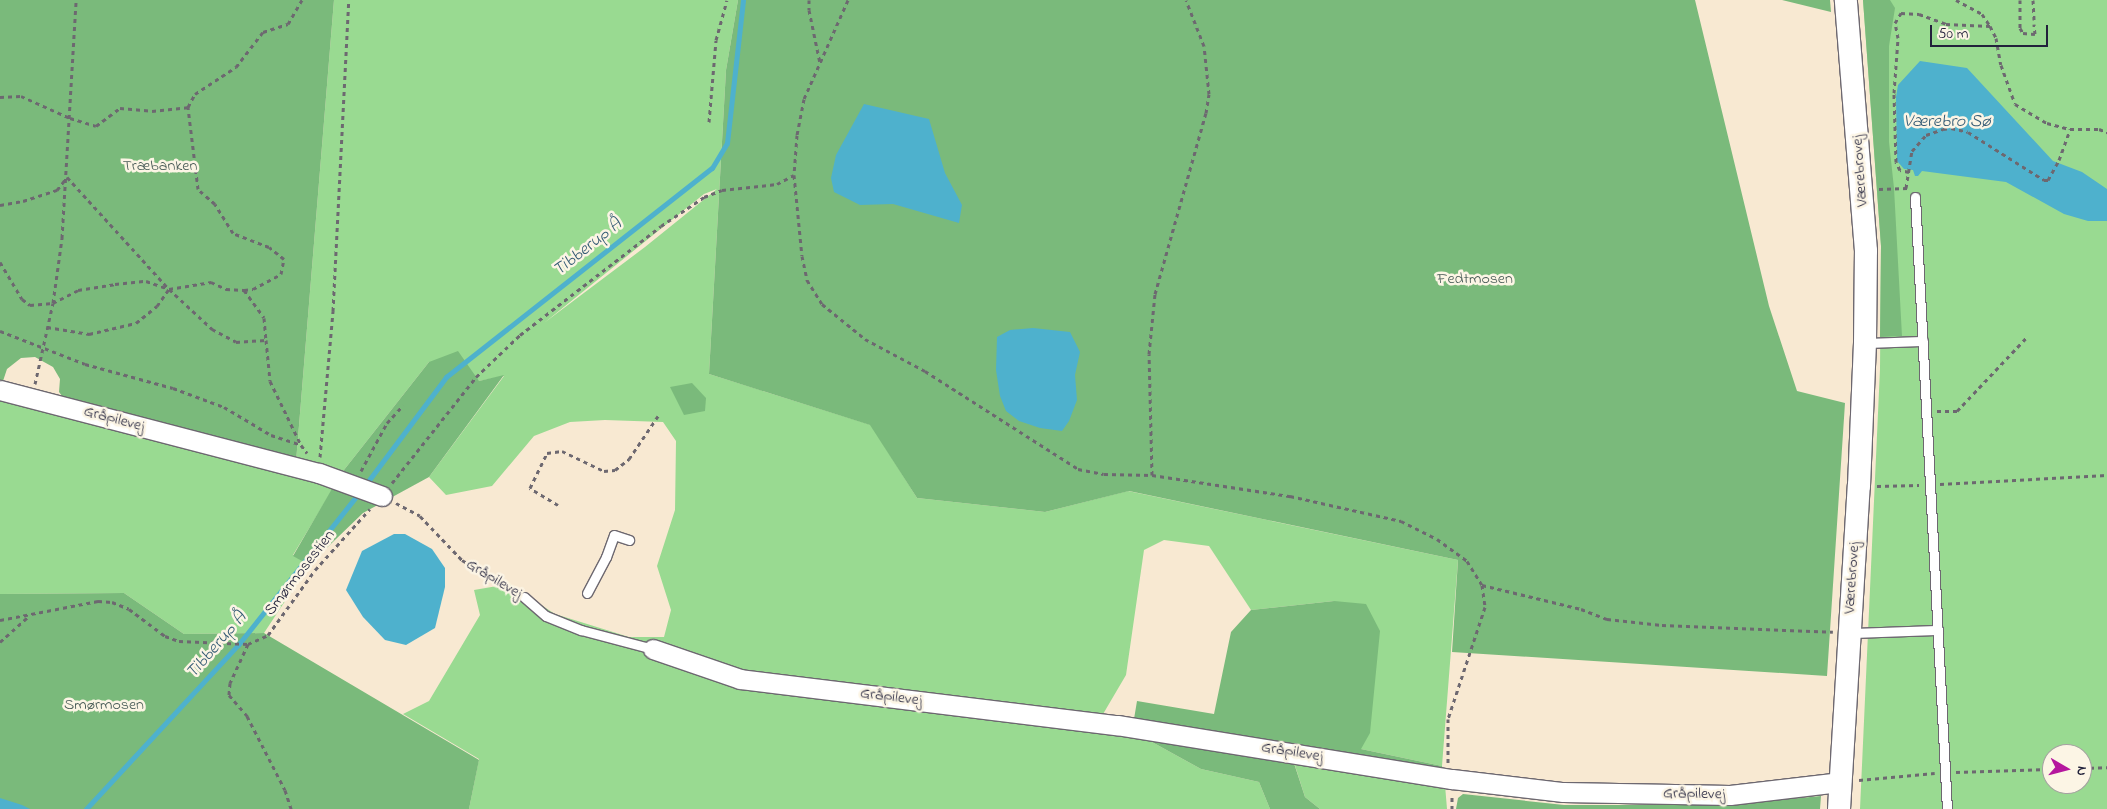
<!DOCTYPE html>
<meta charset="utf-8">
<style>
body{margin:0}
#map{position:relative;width:2107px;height:809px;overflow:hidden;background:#f8e9d2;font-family:"Indie Flower",sans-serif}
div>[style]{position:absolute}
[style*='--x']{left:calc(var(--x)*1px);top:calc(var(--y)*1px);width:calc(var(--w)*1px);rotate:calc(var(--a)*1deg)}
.green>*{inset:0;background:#99da91}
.forest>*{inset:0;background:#7aba7b}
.water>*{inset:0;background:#4eb1cd}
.stream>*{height:5px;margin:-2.5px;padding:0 2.5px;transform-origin:2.5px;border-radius:2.5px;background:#4eb1cd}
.path>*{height:3px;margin-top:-1.5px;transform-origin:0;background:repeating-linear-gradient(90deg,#6d6870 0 4px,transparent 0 8px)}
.roads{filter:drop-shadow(1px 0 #6d6870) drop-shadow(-1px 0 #6d6870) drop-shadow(0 1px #6d6870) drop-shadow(0 -1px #6d6870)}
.service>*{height:9px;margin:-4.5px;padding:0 4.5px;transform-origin:4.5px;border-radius:4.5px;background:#fff}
.minor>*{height:19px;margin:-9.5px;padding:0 9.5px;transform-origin:9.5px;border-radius:9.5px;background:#fff}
.tertiary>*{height:22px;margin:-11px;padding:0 11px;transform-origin:11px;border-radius:11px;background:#fff}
span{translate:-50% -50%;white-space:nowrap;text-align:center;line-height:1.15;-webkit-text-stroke:5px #fcf5e5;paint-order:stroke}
.park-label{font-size:16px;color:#465955}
.street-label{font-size:16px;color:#22223b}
.water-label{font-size:18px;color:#345b75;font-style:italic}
.north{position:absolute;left:2042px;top:744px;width:50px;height:50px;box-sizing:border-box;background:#fcf5e5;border:1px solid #a5a1a1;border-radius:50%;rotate:98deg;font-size:14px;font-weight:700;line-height:20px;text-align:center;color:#22223b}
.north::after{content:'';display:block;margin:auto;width:18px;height:22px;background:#b5179e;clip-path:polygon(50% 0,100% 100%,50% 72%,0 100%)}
.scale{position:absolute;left:1930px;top:25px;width:118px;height:22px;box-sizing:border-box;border:2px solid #22223b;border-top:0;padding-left:6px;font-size:15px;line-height:18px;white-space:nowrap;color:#22223b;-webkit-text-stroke:4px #fcf5e5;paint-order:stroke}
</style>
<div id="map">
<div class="green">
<i style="clip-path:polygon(evenodd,334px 0,738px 0,726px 70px,709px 374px,871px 425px,917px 498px,1045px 512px,1128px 491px,1458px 560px,1442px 766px,1361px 749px,1334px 601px,1251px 610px,1209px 546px,1164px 540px,1144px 550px,1126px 675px,1096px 726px,1132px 731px,1201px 769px,1259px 782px,1270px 809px,469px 809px,479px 759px,403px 714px,429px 701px,480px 615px,474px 590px,509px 584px,555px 614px,629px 637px,664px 637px,671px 610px,657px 566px,675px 510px,676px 441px,663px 422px,605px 420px,570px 422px,534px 436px,492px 486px,446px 495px,429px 477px,504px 376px,479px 381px,429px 362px,340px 475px,296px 462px,334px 0,717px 189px,645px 247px,544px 323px,704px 194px,717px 189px)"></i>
<i style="clip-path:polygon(evenodd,1863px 0,2107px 0,2107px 809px,1860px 809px,1880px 369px,1881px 246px,1863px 0,2052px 754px,2082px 754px,2082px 784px,2052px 784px,2052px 754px)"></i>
<i style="clip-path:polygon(0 399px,337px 482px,293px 555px,309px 565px,264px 633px,184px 634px,124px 593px,0 594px)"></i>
<i style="clip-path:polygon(1291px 753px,1445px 785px,1447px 809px,1320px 809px,1305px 797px)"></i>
</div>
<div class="forest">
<i style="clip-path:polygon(0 0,334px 0,296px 462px,66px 401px,59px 392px,60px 379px,53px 367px,35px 357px,21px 358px,7px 369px,3px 381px,0 382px)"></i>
<i style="clip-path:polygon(738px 0,1695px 0,1769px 306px,1797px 391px,1845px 403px,1827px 676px,1452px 652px,1458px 560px,1129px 491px,1045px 512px,917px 498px,870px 425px,709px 374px,726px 70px)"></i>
<i style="clip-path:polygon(1782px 0,1830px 0,1831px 12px)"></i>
<i style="clip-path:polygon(1863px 0,1890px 0,1895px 8px,1889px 46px,1889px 142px,1894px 188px,1902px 336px,1880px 337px,1881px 246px)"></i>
<i style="clip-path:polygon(458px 351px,479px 381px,504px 375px,429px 477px,363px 513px,309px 565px,293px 556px,340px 475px,429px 362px)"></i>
<i style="clip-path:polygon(692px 383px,706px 398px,705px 411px,684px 415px,670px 387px)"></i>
<i style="clip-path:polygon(124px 593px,184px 634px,264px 633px,479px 760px,469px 809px,0 809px,0 594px)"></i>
<i style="clip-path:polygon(1334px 601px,1366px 604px,1380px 631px,1370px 733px,1361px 749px,1442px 766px,1445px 785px,1291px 754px,1305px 797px,1320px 809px,1270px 809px,1259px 782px,1201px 769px,1132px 731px,1137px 701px,1214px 714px,1231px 632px,1251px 610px)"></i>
<i style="clip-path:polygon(1463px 794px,1564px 805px,1725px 805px,1821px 796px,1820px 809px,1456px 809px,1458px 798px)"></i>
</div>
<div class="water">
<i style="clip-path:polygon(1920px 61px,1967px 68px,2053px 161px,2082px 172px,2107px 189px,2107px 221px,2088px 221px,2064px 214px,2006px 182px,1922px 171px,1918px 176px,1915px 176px,1913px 170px,1904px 169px,1897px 161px,1896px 97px,1898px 85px)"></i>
<i style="clip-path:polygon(864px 104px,929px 119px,945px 173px,962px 205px,959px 223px,893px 204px,860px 205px,834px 192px,831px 178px,836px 155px)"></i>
<i style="clip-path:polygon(1033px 328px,1070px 332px,1080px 352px,1075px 375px,1077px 400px,1069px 421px,1062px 431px,1040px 428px,1019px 421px,1006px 411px,1000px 396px,996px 370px,997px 337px,1010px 330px)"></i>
<i style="clip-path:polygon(394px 534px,405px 534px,432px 549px,445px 568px,445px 587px,435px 628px,406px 645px,385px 640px,363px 617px,346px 590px,362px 551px)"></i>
<i style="clip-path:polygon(0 798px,22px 805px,30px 809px,0 809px)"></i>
</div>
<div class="stream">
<i style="--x:369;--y:480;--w:129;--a:-53.2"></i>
<i style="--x:446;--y:377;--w:338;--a:-38.2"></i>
<i style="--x:712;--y:168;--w:29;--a:-59"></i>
<i style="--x:727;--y:143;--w:144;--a:-83.6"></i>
<i style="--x:86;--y:809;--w:224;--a:-47.2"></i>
<i style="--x:238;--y:645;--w:194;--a:-51.5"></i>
</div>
<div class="path">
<i style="--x:809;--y:0;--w:10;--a:90"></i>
<i style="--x:809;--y:10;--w:54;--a:78.3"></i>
<i style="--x:848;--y:0;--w:108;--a:114"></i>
<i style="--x:804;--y:99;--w:37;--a:101"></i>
<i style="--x:797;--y:135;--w:40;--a:94.3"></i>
<i style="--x:794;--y:175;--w:81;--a:84.4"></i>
<i style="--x:802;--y:256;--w:25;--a:78"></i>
<i style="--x:807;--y:280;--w:28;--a:58"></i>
<i style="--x:822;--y:304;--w:55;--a:39.1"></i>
<i style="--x:865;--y:339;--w:68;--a:28.1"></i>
<i style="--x:925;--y:371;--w:182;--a:32.6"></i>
<i style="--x:1078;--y:469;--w:26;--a:11"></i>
<i style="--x:1104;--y:474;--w:48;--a:1.2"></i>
<i style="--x:1152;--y:475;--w:140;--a:8.7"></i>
<i style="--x:1290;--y:496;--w:114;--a:12.7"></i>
<i style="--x:1401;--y:521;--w:40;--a:26.6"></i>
<i style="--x:1437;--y:539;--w:37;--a:36"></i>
<i style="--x:1467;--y:561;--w:28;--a:58"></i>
<i style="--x:1482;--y:585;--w:22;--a:82"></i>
<i style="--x:1485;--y:607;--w:118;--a:108.3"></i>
<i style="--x:1448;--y:719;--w:44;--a:90"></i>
<i style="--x:1956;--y:0;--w:30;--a:28"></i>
<i style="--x:1982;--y:14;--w:14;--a:56"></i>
<i style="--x:1990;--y:26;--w:13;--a:63"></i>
<i style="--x:1996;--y:38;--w:27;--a:80"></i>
<i style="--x:2001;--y:65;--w:41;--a:70.3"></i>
<i style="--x:2015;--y:104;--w:37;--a:31"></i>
<i style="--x:2047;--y:123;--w:24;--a:15"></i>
<i style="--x:2070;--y:129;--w:29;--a:0"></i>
<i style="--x:2099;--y:129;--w:9;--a:21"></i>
<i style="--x:2020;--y:0;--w:28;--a:90"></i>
<i style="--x:2020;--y:28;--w:6;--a:59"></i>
<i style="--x:2023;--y:33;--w:12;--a:5"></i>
<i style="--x:2035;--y:34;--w:10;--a:-96"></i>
<i style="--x:2033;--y:0;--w:20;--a:87"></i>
<i style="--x:0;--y:97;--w:21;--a:-3"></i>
<i style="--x:21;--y:96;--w:54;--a:24.2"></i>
<i style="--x:70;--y:118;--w:27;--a:17"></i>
<i style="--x:96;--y:126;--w:30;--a:-37"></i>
<i style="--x:120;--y:108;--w:32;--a:5"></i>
<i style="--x:152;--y:111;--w:36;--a:-6"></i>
<i style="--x:709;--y:122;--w:82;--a:-85.1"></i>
<i style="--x:716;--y:40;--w:41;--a:-74.6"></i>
<i style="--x:1909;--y:172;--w:9;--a:-167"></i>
<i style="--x:1900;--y:170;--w:9;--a:-117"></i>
<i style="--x:1896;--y:162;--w:69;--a:-91.7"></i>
<i style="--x:1894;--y:93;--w:55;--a:-85.8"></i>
<i style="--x:1898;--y:38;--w:15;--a:-101"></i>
<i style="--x:1895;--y:23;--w:12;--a:-59"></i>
<i style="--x:1901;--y:13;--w:18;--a:3"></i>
<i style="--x:1919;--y:14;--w:29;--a:20"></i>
<i style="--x:1946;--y:24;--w:44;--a:2.6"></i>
<i style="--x:1906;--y:188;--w:37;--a:-81"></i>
<i style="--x:1912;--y:151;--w:21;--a:-49"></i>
<i style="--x:1926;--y:135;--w:18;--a:-19"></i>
<i style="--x:1943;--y:129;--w:8;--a:-7"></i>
<i style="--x:1951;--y:128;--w:17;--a:13"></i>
<i style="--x:1968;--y:132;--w:90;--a:32.3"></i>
<i style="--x:2044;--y:180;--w:4;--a:0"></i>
<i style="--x:2048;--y:180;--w:23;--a:-61"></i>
<i style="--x:2059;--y:160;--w:33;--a:-70"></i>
<i style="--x:1879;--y:189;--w:29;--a:-2"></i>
<i style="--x:0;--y:205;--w:23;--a:-10"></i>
<i style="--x:23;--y:201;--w:36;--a:-18"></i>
<i style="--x:57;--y:190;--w:16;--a:-52"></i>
<i style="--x:67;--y:177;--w:151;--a:47.7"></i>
<i style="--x:169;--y:289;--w:59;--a:42.9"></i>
<i style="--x:212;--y:329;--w:27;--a:28"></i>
<i style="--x:236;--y:342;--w:30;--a:-4"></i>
<i style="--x:266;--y:340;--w:41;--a:84.4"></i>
<i style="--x:270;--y:381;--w:71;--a:64.2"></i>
<i style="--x:0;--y:262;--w:43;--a:59.3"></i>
<i style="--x:22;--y:299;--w:10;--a:37"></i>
<i style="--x:30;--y:305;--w:23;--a:-5"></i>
<i style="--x:53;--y:303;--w:28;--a:-27"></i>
<i style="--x:78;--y:290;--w:37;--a:-9"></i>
<i style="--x:115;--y:284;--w:31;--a:-6"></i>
<i style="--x:146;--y:281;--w:24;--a:19"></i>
<i style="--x:169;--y:289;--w:43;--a:-9.5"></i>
<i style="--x:211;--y:282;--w:17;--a:25"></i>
<i style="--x:226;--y:289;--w:18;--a:3"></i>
<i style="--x:244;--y:290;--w:9;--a:-6"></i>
<i style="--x:253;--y:289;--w:32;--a:-28"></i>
<i style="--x:281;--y:274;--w:15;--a:-79"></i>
<i style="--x:284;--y:259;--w:19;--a:-141"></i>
<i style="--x:269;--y:247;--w:39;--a:-159"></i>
<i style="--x:233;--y:233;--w:34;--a:-122"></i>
<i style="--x:215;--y:204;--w:23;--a:-139"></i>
<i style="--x:198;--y:189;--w:83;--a:-97"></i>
<i style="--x:188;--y:107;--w:15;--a:-62"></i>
<i style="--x:195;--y:94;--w:49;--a:-33.4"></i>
<i style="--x:236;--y:67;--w:44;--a:-52.4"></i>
<i style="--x:263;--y:32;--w:26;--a:-18"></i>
<i style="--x:288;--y:24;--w:28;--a:-60"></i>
<i style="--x:244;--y:290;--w:34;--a:54"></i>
<i style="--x:264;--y:318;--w:22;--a:85"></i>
<i style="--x:47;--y:327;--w:43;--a:9.5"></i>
<i style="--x:89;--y:334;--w:48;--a:-13.2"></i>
<i style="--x:136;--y:323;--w:27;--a:-39"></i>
<i style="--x:157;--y:306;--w:21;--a:-55"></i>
<i style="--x:0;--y:331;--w:91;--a:21.2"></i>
<i style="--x:85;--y:364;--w:91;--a:15.3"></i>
<i style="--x:173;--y:388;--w:54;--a:20.4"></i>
<i style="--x:224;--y:407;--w:55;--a:30.8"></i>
<i style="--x:271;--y:435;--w:32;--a:18"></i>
<i style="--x:301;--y:445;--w:10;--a:53"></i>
<i style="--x:35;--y:384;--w:83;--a:-77.5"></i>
<i style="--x:53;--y:303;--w:66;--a:-82.1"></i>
<i style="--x:62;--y:238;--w:238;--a:-86.6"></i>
<i style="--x:1937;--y:411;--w:20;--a:0"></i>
<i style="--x:1957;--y:411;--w:102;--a:-46.6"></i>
<i style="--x:320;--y:457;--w:147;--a:-84.9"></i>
<i style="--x:333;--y:311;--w:311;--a:-87.1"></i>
<i style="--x:361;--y:471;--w:55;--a:-61.6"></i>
<i style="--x:387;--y:423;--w:24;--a:-48"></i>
<i style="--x:1152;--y:475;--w:121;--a:-91.4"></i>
<i style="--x:1149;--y:354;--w:60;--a:-84.3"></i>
<i style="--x:1155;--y:294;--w:188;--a:-74.3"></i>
<i style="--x:1206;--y:113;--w:19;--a:-81"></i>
<i style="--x:1209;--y:94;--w:48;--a:-95.9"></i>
<i style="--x:1204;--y:46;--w:49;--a:-111.4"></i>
<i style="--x:392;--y:483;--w:135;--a:-51.6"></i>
<i style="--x:476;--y:377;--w:61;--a:-43.7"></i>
<i style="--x:520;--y:335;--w:178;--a:-37.7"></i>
<i style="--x:661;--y:226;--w:52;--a:-34"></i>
<i style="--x:704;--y:197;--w:19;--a:-21"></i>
<i style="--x:722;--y:190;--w:55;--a:-6.2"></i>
<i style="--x:777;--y:184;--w:19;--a:-28"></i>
<i style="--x:1940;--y:484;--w:167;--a:-3.1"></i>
<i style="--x:1877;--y:486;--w:42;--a:-1.4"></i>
<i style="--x:396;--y:503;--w:27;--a:28"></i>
<i style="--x:420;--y:516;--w:61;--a:46.3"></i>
<i style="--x:462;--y:560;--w:61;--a:30.8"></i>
<i style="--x:558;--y:505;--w:33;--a:-149"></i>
<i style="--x:530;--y:488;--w:39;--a:-64"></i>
<i style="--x:547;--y:453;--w:15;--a:-8"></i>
<i style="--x:562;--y:451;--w:47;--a:25.5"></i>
<i style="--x:604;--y:471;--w:11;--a:-5"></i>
<i style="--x:615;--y:470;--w:18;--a:-38"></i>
<i style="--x:629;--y:459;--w:52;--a:-56"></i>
<i style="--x:1482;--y:585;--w:102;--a:13.6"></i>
<i style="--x:1581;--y:609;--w:28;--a:21"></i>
<i style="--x:1607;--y:619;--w:55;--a:6.2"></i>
<i style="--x:1662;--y:625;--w:171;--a:2.3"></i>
<i style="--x:0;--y:620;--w:100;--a:-11"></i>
<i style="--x:98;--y:601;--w:14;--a:4"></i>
<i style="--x:112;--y:602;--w:18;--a:22"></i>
<i style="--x:129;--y:609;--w:45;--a:36.9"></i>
<i style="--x:165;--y:636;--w:15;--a:20"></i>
<i style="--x:179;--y:641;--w:69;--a:2.5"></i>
<i style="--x:248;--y:644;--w:22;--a:-24"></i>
<i style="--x:268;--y:635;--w:80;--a:-54.1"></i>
<i style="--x:315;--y:570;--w:82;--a:-48"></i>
<i style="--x:0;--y:642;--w:38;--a:-42"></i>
<i style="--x:248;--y:644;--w:43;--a:114.8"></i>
<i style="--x:230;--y:683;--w:12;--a:95"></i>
<i style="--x:229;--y:695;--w:28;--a:49"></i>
<i style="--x:247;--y:716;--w:83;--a:62.8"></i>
<i style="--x:285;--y:790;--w:20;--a:72"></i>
<i style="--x:2082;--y:768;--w:25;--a:-2"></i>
<i style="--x:1956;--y:772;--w:96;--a:-1.8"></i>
<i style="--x:1859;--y:780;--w:76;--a:-5.3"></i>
<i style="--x:1452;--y:809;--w:15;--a:-90"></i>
</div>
<div class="roads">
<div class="service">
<i style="--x:1915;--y:197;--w:613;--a:87.01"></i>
<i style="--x:1865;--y:343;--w:58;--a:-2"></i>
<i style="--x:587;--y:593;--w:41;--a:-62.2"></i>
<i style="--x:606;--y:557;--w:23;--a:-70"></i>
<i style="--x:614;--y:535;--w:16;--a:18"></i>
<i style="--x:524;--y:597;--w:29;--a:41"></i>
<i style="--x:546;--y:616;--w:38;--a:22"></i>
<i style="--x:581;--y:630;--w:74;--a:14.8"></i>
<i style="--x:1851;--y:633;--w:87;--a:-2"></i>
</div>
<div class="minor">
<i style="--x:0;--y:390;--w:330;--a:14.6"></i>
<i style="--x:319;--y:473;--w:67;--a:20.1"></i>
<i style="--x:653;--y:649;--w:92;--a:19"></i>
<i style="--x:740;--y:679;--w:380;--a:7"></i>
<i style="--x:1117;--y:725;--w:339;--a:9.2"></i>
<i style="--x:1452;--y:779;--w:112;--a:6.7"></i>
<i style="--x:1563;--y:792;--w:167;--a:1"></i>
<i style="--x:1730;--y:795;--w:112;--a:-6.7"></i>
</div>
<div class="tertiary">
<i style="--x:1839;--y:809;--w:324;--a:-86.5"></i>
<i style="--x:1859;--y:486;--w:143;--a:-87.6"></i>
<i style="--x:1865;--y:343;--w:92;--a:-89.4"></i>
<i style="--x:1866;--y:251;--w:252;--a:-94.6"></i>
</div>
</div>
<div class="park-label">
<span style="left:160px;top:166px">Træbanken</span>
<span style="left:1475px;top:279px">Fedtmosen</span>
<span style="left:104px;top:705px">Smørmosen</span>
</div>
<div class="street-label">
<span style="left:1860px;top:171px;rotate:-94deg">Værebrovej</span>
<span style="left:114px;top:419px;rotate:15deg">Gråpilevej</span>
<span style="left:300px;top:573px;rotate:-52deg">Smørmosestien</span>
<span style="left:1852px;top:578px;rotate:-86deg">Værebrovej</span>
<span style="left:494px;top:579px;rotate:31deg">Gråpilevej</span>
<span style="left:891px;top:697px;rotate:7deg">Gråpilevej</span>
<span style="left:1292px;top:752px;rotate:9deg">Gråpilevej</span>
<span style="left:1694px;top:794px;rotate:1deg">Gråpilevej</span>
</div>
<div class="water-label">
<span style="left:1947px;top:122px">Værebro Sø</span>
<span style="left:588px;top:248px;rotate:-38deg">Tibberup Å</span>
<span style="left:217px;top:646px;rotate:-49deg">Tibberup Å</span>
</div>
<div class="north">N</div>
<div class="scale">50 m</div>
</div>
